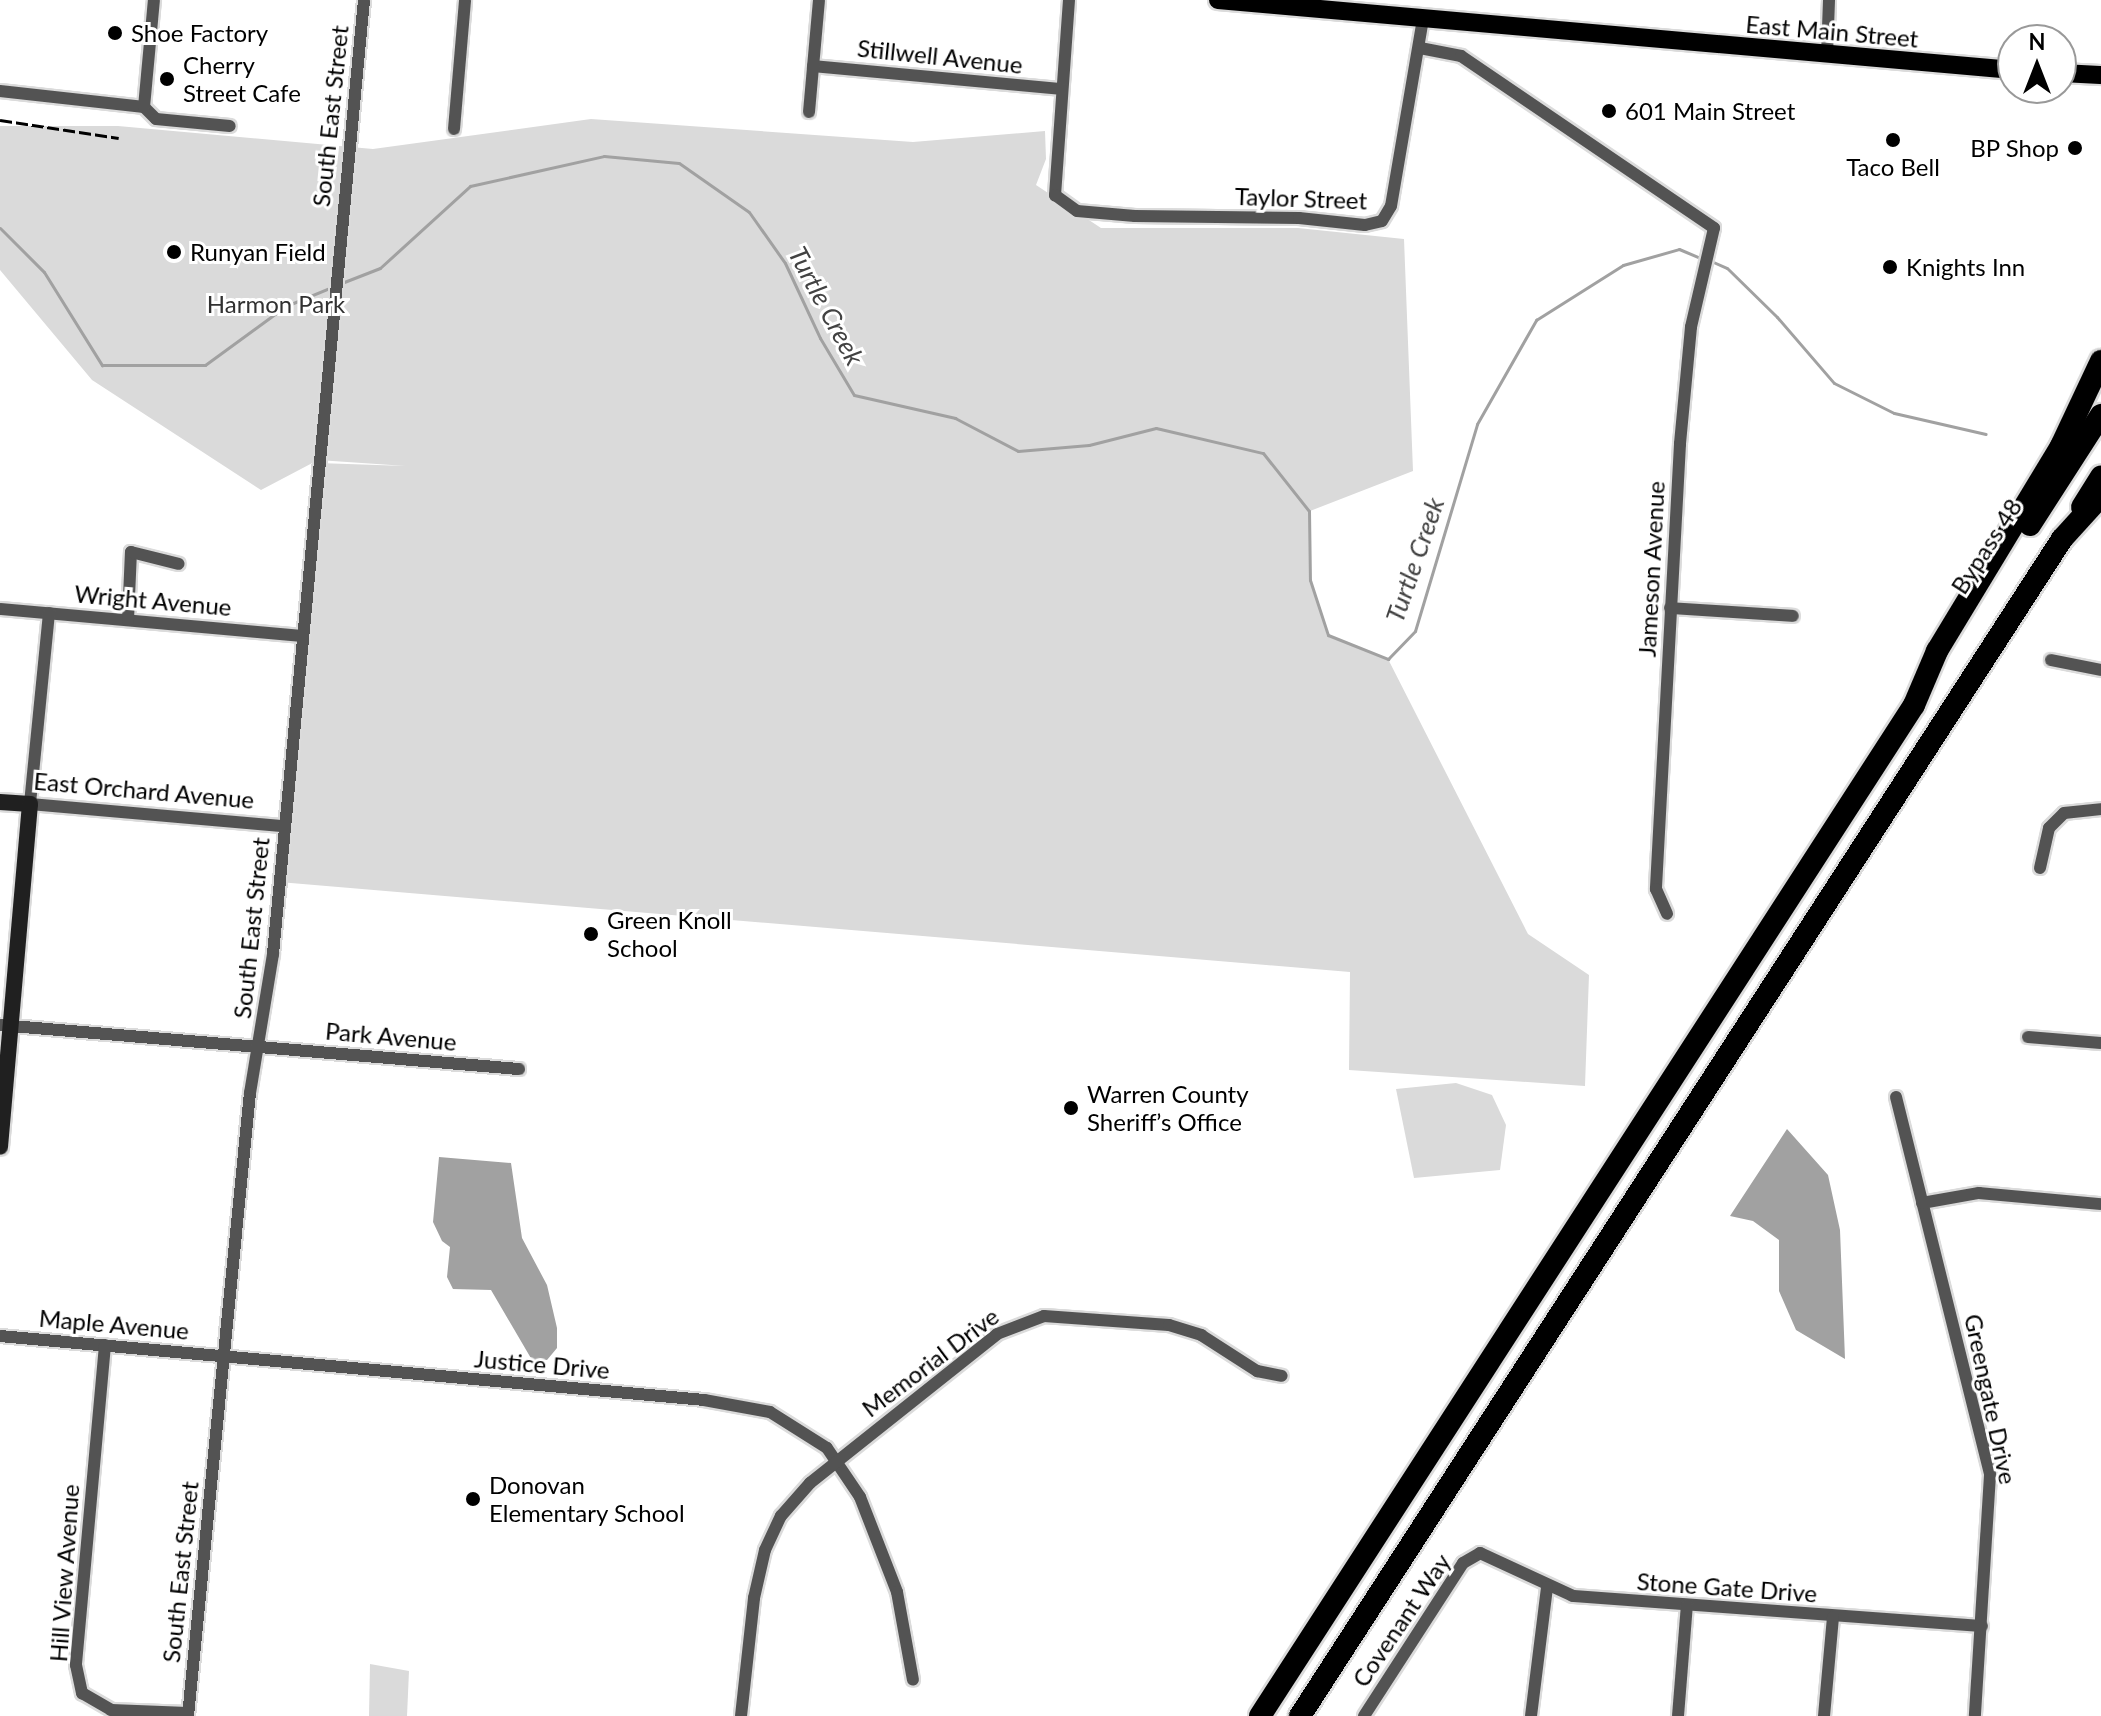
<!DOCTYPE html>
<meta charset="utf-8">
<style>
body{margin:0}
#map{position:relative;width:2101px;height:1716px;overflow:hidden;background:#fff;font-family:Lato,sans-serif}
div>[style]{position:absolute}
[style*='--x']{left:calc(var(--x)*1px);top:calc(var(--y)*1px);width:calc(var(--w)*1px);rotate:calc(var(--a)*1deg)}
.green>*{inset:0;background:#dadada}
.water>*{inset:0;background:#a1a1a1}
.stream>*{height:3px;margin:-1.5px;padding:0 1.5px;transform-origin:1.5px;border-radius:1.5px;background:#a1a1a1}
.roads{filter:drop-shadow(2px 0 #dbdbdb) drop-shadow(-2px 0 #dbdbdb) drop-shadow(0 2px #dbdbdb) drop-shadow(0 -2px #dbdbdb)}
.street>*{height:12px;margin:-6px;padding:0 6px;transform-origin:6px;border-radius:6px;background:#535353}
.secondary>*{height:16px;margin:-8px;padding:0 8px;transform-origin:8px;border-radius:8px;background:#202020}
.primary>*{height:18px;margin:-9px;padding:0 9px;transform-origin:9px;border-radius:9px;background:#000}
.highway>*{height:22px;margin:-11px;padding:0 11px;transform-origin:11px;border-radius:11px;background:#000}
.rail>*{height:3px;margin-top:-1.5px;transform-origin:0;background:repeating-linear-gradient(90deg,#000 0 12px,transparent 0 16px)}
.dots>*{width:22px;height:22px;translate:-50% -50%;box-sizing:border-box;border:4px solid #fff;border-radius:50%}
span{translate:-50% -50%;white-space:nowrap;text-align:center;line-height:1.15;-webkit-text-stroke:6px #fff;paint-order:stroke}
.street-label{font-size:24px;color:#000}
.poi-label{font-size:24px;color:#000}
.left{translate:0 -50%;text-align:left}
.right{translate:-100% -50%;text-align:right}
.park-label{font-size:24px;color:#313131}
.water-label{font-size:26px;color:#424242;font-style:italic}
.north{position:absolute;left:1997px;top:24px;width:80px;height:80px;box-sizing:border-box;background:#fff;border:2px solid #999;border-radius:50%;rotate:0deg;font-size:22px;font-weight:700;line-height:32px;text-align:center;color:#000}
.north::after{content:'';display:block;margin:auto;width:28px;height:36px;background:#000;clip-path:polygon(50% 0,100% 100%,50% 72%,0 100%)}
</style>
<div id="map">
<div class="green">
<i style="clip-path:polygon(591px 119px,913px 142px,1045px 131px,1046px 159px,1036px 185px,1101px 228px,1298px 228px,1404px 239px,1413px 471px,1310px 511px,1310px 580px,1328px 635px,1388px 659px,1528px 934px,1589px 975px,1585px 1086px,1349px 1070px,1350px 972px,279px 882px,318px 463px,406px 466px,318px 460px,261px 490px,92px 380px,0 270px,0 126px,118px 126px,373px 149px)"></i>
<i style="clip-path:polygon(1456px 1083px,1492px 1095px,1506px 1125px,1500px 1170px,1414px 1178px,1396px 1089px)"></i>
<i style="clip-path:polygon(370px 1664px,409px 1671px,407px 1716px,369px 1716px)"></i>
</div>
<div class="water">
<i style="clip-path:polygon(1787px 1129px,1828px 1175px,1840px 1230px,1845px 1359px,1796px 1330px,1779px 1291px,1779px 1240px,1753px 1221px,1730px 1216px)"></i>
<i style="clip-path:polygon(439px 1157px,511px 1163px,522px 1238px,547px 1285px,557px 1328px,557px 1348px,547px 1360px,532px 1360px,491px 1290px,453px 1289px,447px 1277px,450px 1247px,442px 1241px,433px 1222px)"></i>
</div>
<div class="stream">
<i style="--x:0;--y:228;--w:62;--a:45"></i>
<i style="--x:44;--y:272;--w:110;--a:58.1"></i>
<i style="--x:102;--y:365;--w:103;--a:0"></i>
<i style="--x:205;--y:365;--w:100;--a:-36.1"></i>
<i style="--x:286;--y:306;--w:50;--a:-22.4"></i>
<i style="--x:1711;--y:261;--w:17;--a:24"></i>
<i style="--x:1727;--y:268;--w:70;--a:44.4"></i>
<i style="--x:1777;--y:317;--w:87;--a:49.2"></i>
<i style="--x:1834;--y:383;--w:67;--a:26.6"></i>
<i style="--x:1894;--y:413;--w:94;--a:12.9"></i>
<i style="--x:339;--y:284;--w:44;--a:-21.3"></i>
<i style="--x:380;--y:268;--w:122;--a:-42.3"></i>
<i style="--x:470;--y:186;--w:137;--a:-12.6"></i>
<i style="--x:604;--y:156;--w:75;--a:5.3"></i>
<i style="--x:679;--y:163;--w:85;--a:35"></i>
<i style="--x:749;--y:212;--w:62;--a:54.8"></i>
<i style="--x:785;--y:263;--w:83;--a:65"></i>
<i style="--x:820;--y:338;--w:66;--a:59.2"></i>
<i style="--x:854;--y:395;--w:104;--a:12.8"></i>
<i style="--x:955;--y:418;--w:71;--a:27.6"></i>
<i style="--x:1018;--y:451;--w:71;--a:-4.8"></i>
<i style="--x:1089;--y:445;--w:69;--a:-14.2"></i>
<i style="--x:1156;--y:428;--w:110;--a:13.2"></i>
<i style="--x:1263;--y:453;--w:74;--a:51.6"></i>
<i style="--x:1309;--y:511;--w:69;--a:89.2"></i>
<i style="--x:1310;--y:580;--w:58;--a:71.9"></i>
<i style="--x:1328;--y:635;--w:65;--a:21.8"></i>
<i style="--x:1388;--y:659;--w:39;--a:-46"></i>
<i style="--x:1415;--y:631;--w:216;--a:-73.3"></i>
<i style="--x:1477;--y:424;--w:120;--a:-60.4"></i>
<i style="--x:1536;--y:320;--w:103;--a:-32.3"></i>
<i style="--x:1623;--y:265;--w:58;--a:-15.9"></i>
<i style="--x:1679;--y:249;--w:26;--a:23"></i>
</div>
<div class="roads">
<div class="street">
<i style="--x:1069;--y:0;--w:196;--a:94.1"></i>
<i style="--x:1055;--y:195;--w:27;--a:36"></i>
<i style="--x:1077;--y:211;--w:58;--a:4.9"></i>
<i style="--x:1135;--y:216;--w:164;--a:0.7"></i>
<i style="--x:1299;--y:218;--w:66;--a:6.1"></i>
<i style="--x:1365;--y:225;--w:17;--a:-13"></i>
<i style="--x:1382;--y:221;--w:17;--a:-59"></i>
<i style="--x:1391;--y:206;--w:191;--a:-80.3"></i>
<i style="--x:1420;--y:48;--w:42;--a:11"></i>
<i style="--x:1461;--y:56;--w:306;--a:34.2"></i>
<i style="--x:1714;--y:228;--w:102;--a:103.1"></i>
<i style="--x:1691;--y:327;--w:118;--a:95.4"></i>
<i style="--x:1680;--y:444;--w:446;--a:93.1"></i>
<i style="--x:1656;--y:889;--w:27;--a:66"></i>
<i style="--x:1827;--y:55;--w:55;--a:-87.9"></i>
<i style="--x:813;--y:66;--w:250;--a:5.3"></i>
<i style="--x:0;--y:91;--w:145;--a:6.3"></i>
<i style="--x:144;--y:107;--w:17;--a:45"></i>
<i style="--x:156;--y:119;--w:74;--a:5.4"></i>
<i style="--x:144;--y:107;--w:107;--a:-84.7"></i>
<i style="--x:809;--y:112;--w:112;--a:-84.9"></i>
<i style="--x:454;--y:129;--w:129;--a:-85.1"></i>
<i style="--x:1670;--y:608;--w:123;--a:3.7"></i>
<i style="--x:0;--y:609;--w:303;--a:5.1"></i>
<i style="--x:49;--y:613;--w:192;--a:95.7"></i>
<i style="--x:30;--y:804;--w:255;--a:5"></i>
<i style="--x:128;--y:620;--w:68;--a:-87.5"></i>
<i style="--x:131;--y:552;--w:49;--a:14"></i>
<i style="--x:2051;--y:660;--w:51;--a:11.3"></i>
<i style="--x:2040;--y:868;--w:41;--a:-77.3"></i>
<i style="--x:2049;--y:828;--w:21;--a:-45"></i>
<i style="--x:2064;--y:813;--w:37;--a:-6"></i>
<i style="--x:0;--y:1025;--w:521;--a:4.85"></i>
<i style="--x:2028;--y:1037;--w:73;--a:4.7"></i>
<i style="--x:1896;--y:1097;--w:390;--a:76"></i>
<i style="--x:1990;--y:1475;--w:241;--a:93.6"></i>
<i style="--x:1922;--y:1203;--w:58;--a:-10"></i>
<i style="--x:1979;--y:1193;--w:122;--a:5.2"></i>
<i style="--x:0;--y:1336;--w:707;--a:5.19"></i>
<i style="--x:704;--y:1400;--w:67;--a:10.3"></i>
<i style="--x:770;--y:1412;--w:67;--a:32.3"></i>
<i style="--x:827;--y:1448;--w:59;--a:56"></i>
<i style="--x:860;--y:1497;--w:102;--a:68.7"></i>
<i style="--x:897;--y:1592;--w:89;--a:79.7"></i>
<i style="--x:105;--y:1345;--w:321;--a:95.2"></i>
<i style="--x:76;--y:1665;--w:29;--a:78"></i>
<i style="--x:82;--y:1693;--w:34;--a:30"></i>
<i style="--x:111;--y:1710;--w:77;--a:2.2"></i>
<i style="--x:188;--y:1716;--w:626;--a:-84.32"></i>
<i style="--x:250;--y:1093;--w:141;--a:-80.6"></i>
<i style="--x:273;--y:954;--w:958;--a:-84.55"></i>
<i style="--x:741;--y:1716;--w:119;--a:-83.7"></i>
<i style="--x:754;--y:1598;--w:49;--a:-77.1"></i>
<i style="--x:765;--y:1550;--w:38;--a:-65"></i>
<i style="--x:781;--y:1516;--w:44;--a:-48.7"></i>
<i style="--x:810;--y:1483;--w:239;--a:-38.5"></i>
<i style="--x:997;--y:1334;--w:50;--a:-21"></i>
<i style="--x:1044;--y:1316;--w:125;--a:4.1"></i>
<i style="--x:1169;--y:1325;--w:34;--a:17"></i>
<i style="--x:1201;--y:1335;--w:67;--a:32.7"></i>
<i style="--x:1257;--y:1371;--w:25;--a:11"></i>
<i style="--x:1364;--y:1716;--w:182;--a:-57.1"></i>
<i style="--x:1463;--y:1563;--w:20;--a:-30"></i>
<i style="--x:1480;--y:1553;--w:102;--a:24.8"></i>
<i style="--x:1573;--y:1596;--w:410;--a:4.2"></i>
<i style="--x:1531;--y:1716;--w:130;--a:-82.9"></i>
<i style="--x:1678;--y:1716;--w:111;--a:-85.4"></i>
<i style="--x:1824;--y:1716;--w:99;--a:-84.8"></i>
</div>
<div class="secondary">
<i style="--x:0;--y:802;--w:30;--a:4"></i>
<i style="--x:30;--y:804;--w:344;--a:95"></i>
</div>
<div class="primary">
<i style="--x:1218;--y:0;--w:798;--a:5.03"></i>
<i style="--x:2061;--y:73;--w:40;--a:2.9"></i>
</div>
<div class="highway">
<i style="--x:2082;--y:507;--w:36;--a:-58"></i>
<i style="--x:2030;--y:525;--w:131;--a:-57.2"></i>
<i style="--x:1260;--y:1716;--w:1204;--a:-57.1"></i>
<i style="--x:1914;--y:705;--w:59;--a:-66.9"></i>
<i style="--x:1937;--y:651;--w:240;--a:-58.8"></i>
<i style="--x:2061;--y:446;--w:94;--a:-64.8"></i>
<i style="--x:1300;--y:1716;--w:1402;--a:-57.08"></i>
<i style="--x:2062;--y:539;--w:58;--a:-47.8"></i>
</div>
</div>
<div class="rail">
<i style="--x:0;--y:120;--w:120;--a:8.6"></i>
</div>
<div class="dots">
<i style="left:115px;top:33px;background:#000"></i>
<i style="left:167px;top:79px;background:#000"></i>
<i style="left:1609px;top:111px;background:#000"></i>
<i style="left:1893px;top:140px;background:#000"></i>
<i style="left:2075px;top:148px;background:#000"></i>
<i style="left:174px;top:252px;background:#000"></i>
<i style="left:1890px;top:267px;background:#000"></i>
<i style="left:591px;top:934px;background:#000"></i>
<i style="left:1071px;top:1108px;background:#000"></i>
<i style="left:473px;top:1499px;background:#000"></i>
</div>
<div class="street-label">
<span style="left:1832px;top:31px;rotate:5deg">East Main Street</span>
<span style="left:940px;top:56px;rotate:6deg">Stillwell Avenue</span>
<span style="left:330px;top:116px;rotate:-84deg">South East Street</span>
<span style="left:1301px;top:198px;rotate:2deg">Taylor Street</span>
<span style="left:1986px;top:546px;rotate:-57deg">Bypass 48</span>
<span style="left:1651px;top:569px;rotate:-87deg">Jameson Avenue</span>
<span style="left:153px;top:600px;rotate:5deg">Wright Avenue</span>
<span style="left:144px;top:790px;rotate:5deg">East Orchard Avenue</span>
<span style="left:251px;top:928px;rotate:-84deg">South East Street</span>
<span style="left:391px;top:1036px;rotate:5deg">Park Avenue</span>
<span style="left:114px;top:1324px;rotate:5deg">Maple Avenue</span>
<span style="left:930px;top:1362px;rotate:-37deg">Memorial Drive</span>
<span style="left:542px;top:1364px;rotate:5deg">Justice Drive</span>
<span style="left:1991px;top:1399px;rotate:78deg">Greengate Drive</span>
<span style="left:180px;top:1572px;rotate:-84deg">South East Street</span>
<span style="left:64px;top:1573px;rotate:-86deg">Hill View Avenue</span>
<span style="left:1727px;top:1587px;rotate:4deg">Stone Gate Drive</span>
<span style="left:1401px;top:1620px;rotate:-56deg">Covenant Way</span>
</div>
<div class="poi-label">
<span class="left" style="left:131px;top:33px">Shoe Factory</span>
<span class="left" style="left:183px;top:79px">Cherry<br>Street Cafe</span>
<span class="left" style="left:1625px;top:111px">601 Main Street</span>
<span class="right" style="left:2059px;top:148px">BP Shop</span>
<span style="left:1893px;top:167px">Taco Bell</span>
<span class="left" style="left:190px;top:252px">Runyan Field</span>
<span class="left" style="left:1906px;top:267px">Knights Inn</span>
<span class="left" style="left:607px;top:934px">Green Knoll<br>School</span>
<span class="left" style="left:1087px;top:1108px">Warren County<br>Sheriff’s Office</span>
<span class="left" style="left:489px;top:1499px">Donovan<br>Elementary School</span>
</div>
<div class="park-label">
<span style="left:276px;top:304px">Harmon Park</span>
</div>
<div class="water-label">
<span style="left:826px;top:306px;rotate:62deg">Turtle Creek</span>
<span style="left:1415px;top:560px;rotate:-71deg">Turtle Creek</span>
</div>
<div class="north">N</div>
</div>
